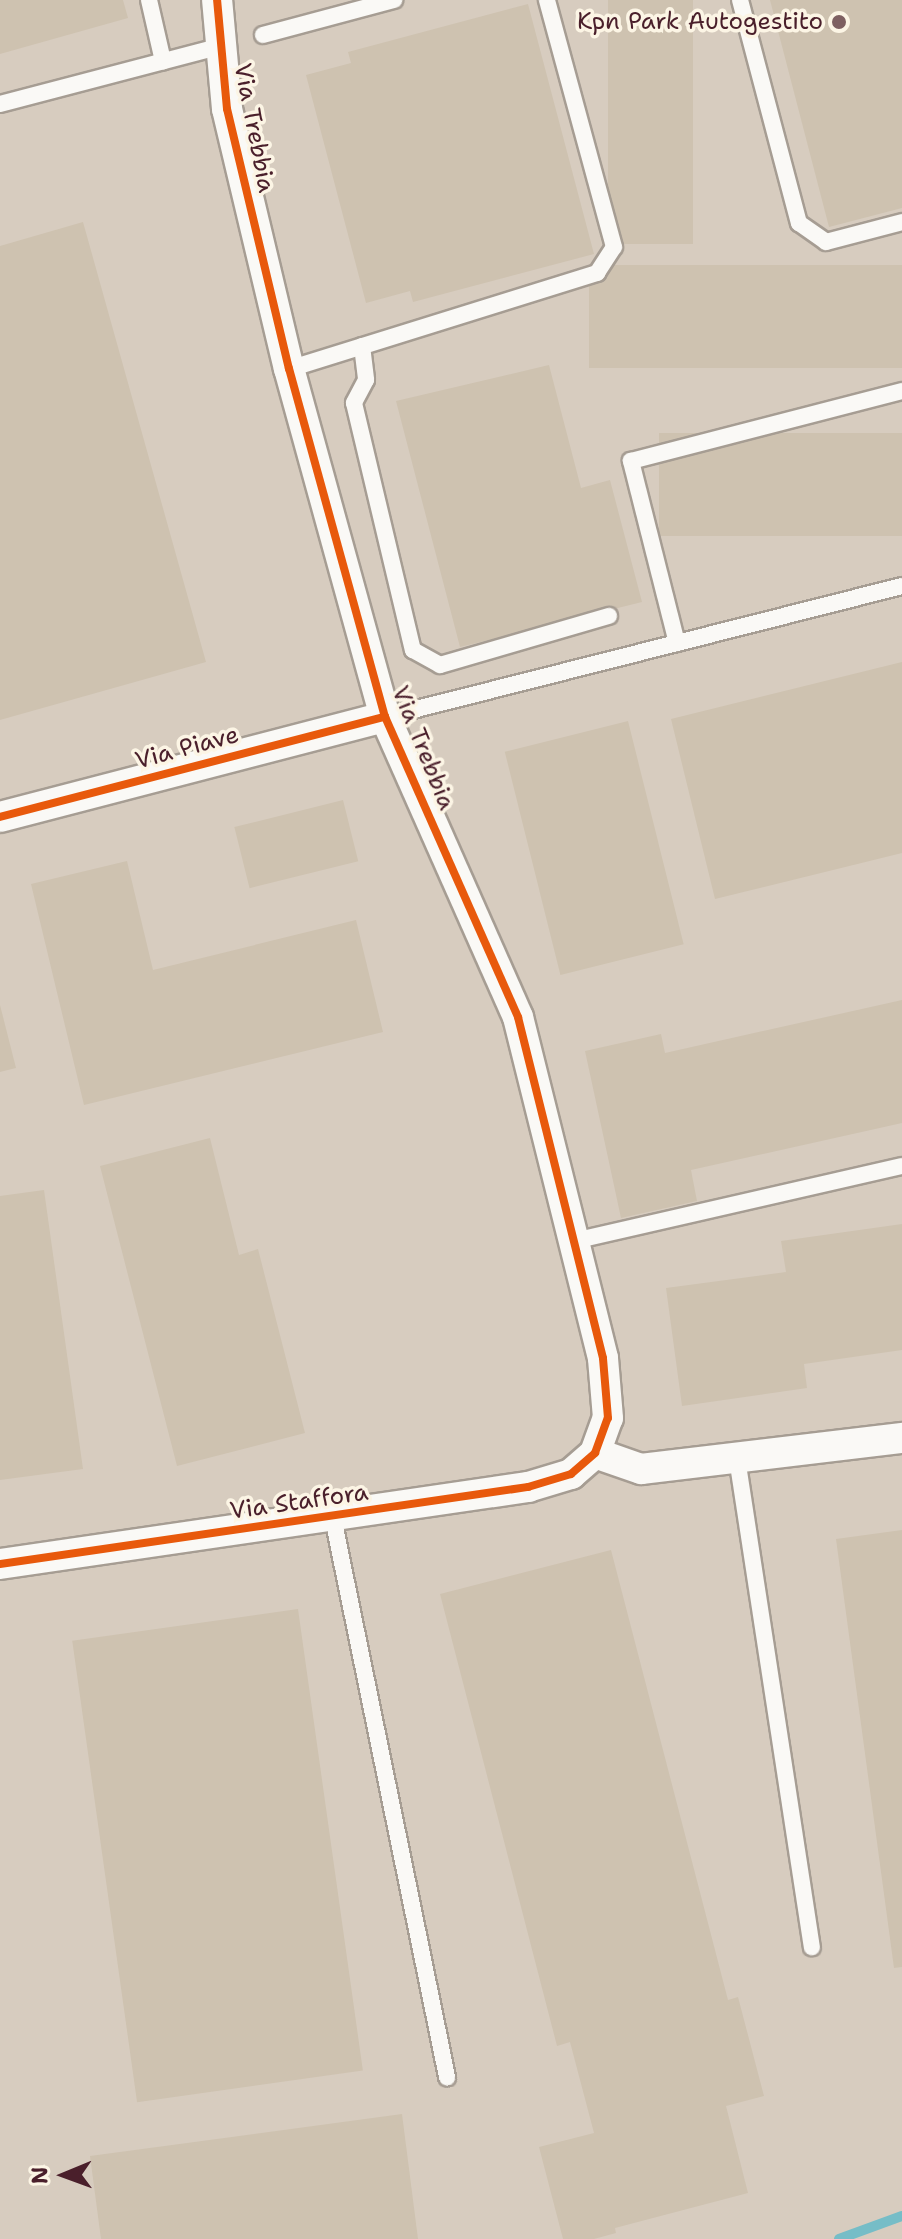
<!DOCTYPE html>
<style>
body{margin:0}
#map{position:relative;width:902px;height:2239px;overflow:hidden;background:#e0dac6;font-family:"Shantell Sans",sans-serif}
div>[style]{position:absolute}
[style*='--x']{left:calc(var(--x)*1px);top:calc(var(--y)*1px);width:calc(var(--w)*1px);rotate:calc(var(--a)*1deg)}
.industrial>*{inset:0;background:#d7ccbf;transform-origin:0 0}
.stream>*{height:10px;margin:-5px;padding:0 5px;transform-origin:5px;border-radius:5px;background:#76bdc7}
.building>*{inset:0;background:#cec2b0;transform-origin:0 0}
.roads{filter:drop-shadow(2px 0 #a69d93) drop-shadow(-2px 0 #a69d93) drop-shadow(0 2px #a69d93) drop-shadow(0 -2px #a69d93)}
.service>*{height:16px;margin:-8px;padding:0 8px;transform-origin:8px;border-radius:8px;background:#faf9f6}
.minor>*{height:30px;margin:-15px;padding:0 15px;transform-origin:15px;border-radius:15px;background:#faf9f6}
.cycleway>*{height:8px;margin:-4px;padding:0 4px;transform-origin:4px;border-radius:4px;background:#e8590c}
.dots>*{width:22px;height:22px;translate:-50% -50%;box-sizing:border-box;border:4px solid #fcf5e5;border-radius:50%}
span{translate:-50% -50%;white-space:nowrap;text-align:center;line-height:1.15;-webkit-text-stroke:7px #fcf5e5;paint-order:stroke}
.poi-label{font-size:24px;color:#4a1f2b}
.right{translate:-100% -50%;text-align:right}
.street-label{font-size:24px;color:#4a1f2b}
.north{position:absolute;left:24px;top:2135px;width:80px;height:80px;-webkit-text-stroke:6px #fcf5e5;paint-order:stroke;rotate:269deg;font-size:22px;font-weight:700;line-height:32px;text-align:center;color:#4a1f2b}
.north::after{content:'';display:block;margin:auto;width:28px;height:36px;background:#4a1f2b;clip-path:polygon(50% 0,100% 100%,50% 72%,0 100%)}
</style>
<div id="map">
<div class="industrial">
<i style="left:0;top:0;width:902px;height:2239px"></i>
</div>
<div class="stream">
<i style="--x:839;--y:2239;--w:67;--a:-20.1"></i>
</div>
<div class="building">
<i style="clip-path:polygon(0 0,123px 0,128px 18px,0 54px)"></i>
<i style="left:608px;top:0;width:85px;height:244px"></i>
<i style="clip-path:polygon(770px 0,902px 0,902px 208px,829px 227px)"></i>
<i style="clip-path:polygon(528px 4px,594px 254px,413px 302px,410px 291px,366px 303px,306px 75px,351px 63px,348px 52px)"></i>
<i style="clip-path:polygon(83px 222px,206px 662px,0 720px,0 246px)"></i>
<i style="left:902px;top:265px;width:103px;height:313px;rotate:90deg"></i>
<i style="clip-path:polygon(549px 365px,581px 488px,610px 480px,642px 602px,460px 647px,396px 401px)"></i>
<i style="left:902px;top:433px;width:103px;height:243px;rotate:90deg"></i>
<i style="clip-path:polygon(902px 662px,902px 853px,715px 899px,671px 719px)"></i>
<i style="left:628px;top:721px;width:230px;height:127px;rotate:76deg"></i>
<i style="left:343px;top:800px;width:63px;height:112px;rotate:76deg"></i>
<i style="clip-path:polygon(127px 861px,153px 970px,356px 920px,383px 1032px,84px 1105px,31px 884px)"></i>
<i style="clip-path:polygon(902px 1000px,902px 1123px,691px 1170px,697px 1201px,621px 1218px,585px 1051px,661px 1034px,665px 1053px)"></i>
<i style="clip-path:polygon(0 1005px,16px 1068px,0 1072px)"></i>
<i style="clip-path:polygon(210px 1138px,239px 1255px,258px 1249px,305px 1433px,177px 1466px,100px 1166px)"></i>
<i style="clip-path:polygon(44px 1190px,83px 1469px,0 1480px,0 1196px)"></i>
<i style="clip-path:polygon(902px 1224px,902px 1350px,804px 1364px,807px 1388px,682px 1406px,666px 1288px,786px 1272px,781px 1241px)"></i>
<i style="clip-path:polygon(902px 1530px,902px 1967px,894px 1968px,836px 1539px)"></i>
<i style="clip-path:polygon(611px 1550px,728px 2000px,738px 1997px,764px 2096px,726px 2106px,748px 2193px,615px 2228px,616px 2233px,594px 2239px,563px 2239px,539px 2147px,594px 2133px,570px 2042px,557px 2046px,440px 1594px)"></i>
<i style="left:298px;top:1609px;width:466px;height:228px;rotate:82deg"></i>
<i style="clip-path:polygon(402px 2114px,418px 2239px,101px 2239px,90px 2156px)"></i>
</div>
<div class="roads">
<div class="service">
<i style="--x:149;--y:0;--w:63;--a:77.1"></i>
<i style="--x:740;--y:0;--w:231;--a:75.2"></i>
<i style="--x:799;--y:223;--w:33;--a:35"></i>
<i style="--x:826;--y:242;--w:79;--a:-14.7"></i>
<i style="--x:263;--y:35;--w:136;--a:-15"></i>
<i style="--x:0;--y:104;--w:225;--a:-14.7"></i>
<i style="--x:362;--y:346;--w:34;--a:83"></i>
<i style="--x:366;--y:380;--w:26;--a:118"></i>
<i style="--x:354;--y:403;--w:254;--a:76.6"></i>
<i style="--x:413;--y:650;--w:31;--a:29"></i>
<i style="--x:440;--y:665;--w:176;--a:-16.2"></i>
<i style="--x:289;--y:369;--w:323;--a:-17.3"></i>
<i style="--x:597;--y:273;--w:31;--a:-57"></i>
<i style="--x:614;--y:247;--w:256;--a:-105.2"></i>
<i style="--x:677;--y:643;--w:188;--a:-104.2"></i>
<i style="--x:631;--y:461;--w:280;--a:-14.5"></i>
<i style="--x:385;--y:717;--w:533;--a:-14.22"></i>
<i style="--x:574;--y:1241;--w:336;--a:-12.9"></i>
<i style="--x:737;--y:1458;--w:495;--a:81.3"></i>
<i style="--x:333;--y:1518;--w:571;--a:78.47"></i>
</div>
<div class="minor">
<i style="--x:0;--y:817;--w:398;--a:-14.6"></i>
<i style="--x:595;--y:1453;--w:49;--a:19.2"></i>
<i style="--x:641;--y:1469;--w:263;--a:-6.8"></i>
<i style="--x:0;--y:1564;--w:534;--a:-8.3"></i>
<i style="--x:528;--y:1487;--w:45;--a:-16.8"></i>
<i style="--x:571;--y:1474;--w:32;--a:-41"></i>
<i style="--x:595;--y:1453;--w:37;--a:-70"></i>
<i style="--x:608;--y:1418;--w:60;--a:-94.8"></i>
<i style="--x:603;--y:1358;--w:351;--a:-104"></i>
<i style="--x:518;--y:1017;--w:328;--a:-113.9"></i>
<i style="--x:385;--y:717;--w:361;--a:-105.4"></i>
<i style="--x:289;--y:369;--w:267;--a:-103.4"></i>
<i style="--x:227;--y:109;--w:109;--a:-95.2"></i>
</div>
</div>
<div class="cycleway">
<i style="--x:0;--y:817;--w:398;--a:-14.6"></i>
<i style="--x:0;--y:1564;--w:534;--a:-8.3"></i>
<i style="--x:528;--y:1487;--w:45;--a:-16.8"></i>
<i style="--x:571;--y:1474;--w:32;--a:-41"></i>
<i style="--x:595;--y:1453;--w:37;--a:-70"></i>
<i style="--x:608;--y:1418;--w:60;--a:-94.8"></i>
<i style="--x:603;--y:1358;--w:351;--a:-104"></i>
<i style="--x:518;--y:1017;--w:328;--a:-113.9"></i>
<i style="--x:385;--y:717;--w:361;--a:-105.4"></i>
<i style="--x:289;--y:369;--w:267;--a:-103.4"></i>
<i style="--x:227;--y:109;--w:109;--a:-95.2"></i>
</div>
<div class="dots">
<i style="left:839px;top:22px;background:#7e6061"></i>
</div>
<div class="poi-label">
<span class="right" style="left:823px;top:22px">Kpn Park Autogestito</span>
</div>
<div class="street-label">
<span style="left:254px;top:128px;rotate:79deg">Via Trebbia</span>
<span style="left:187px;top:748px;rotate:-15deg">Via Piave</span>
<span style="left:423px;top:748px;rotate:68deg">Via Trebbia</span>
<span style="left:299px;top:1502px;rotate:-8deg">Via Staffora</span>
</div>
<div class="north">N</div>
</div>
